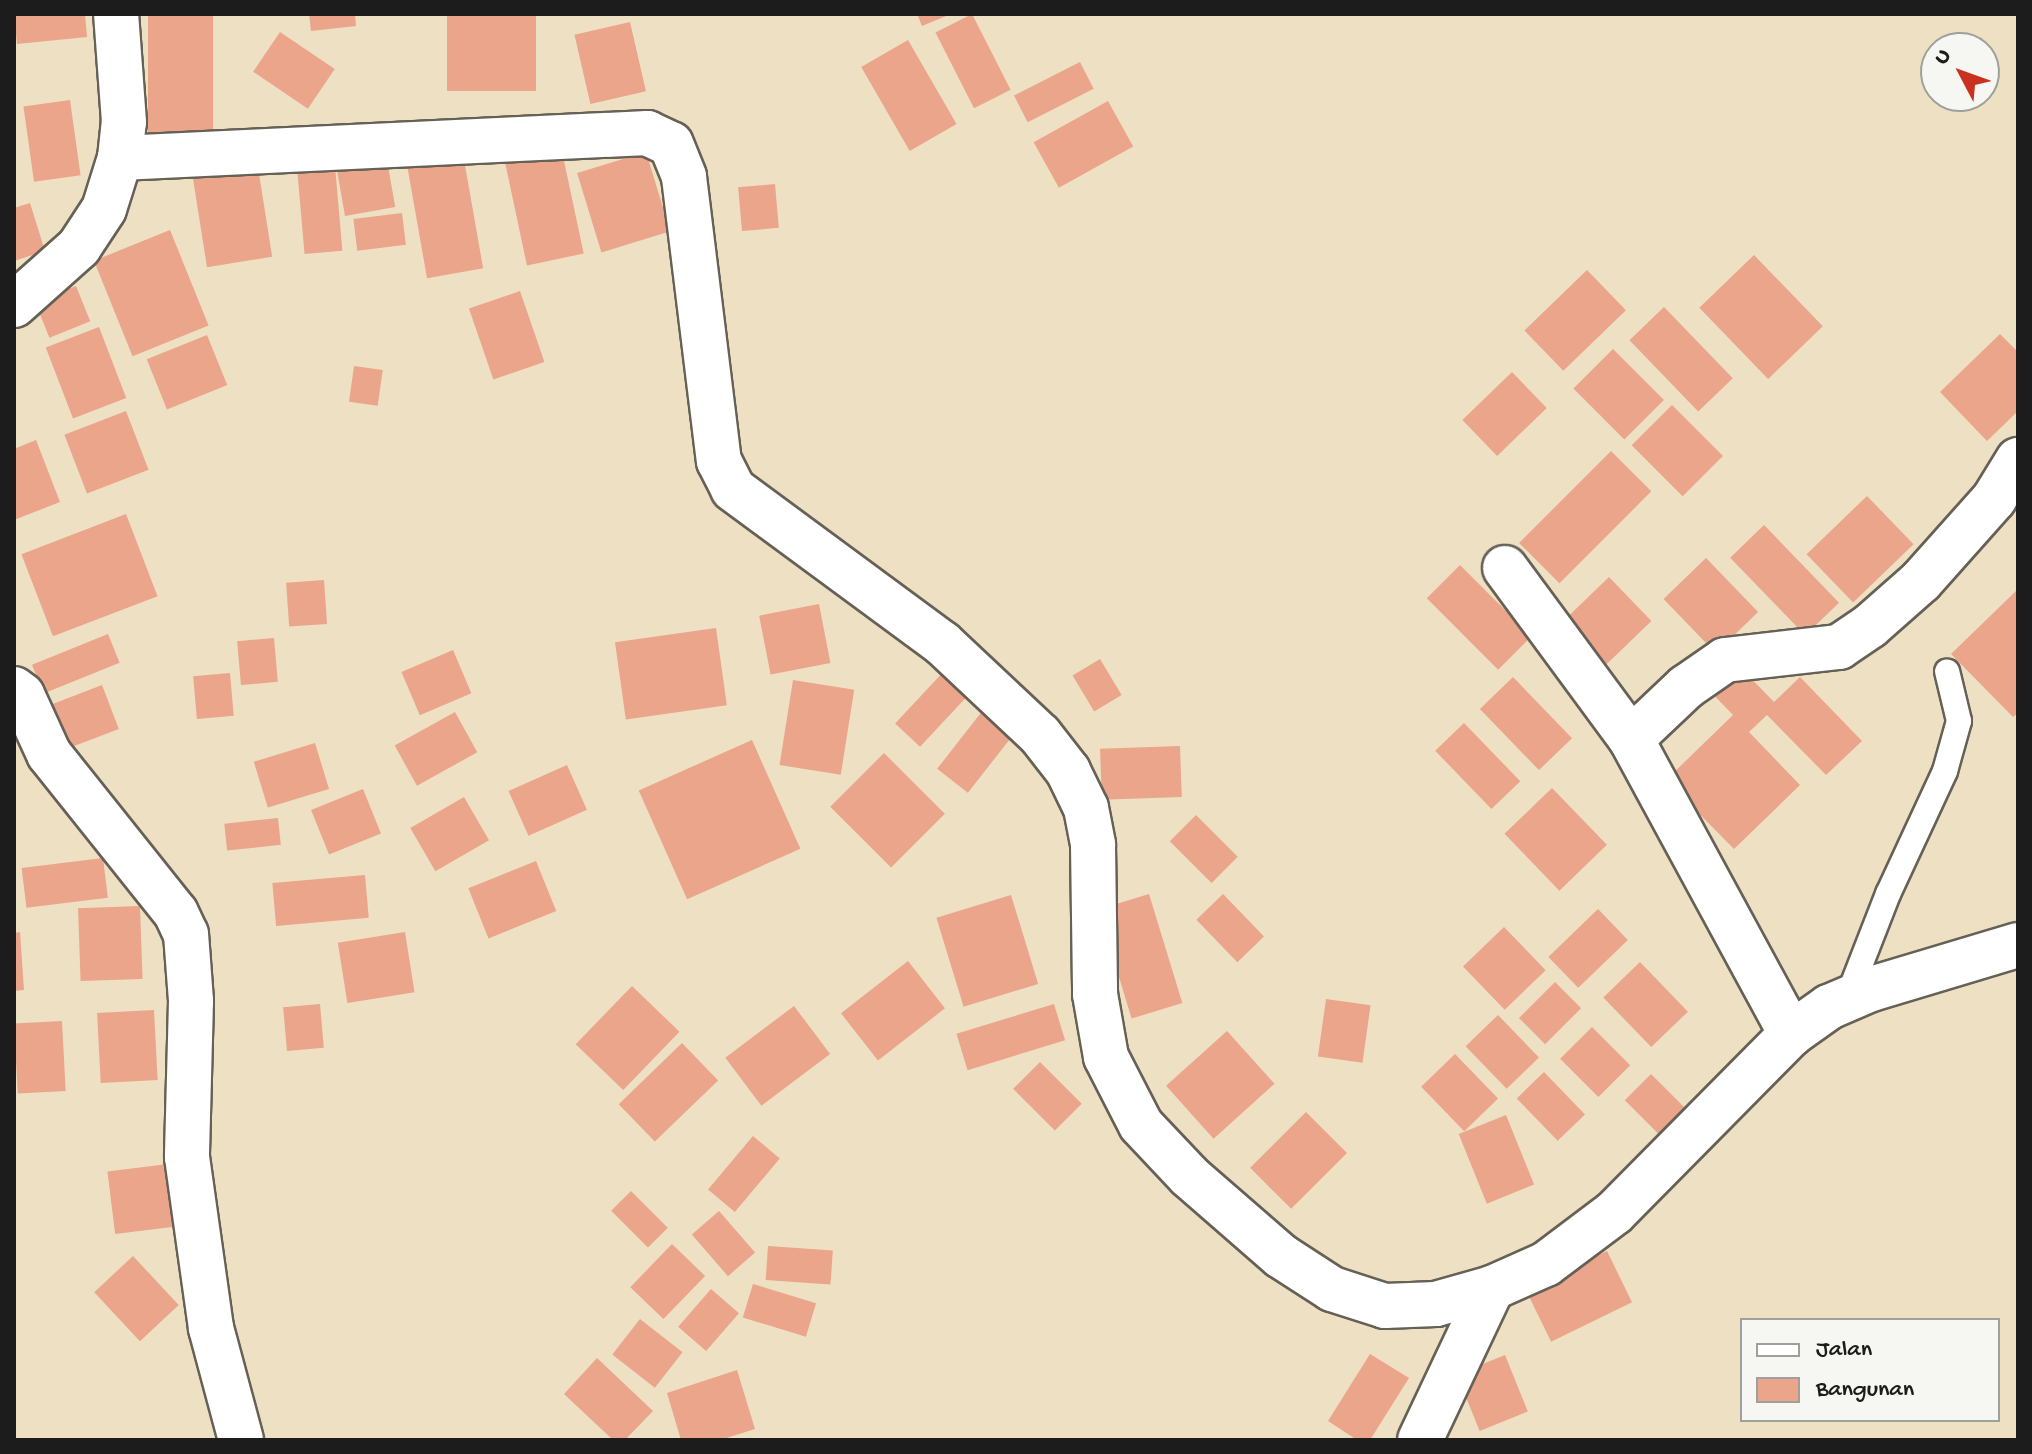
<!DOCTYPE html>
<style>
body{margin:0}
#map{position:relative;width:2032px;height:1454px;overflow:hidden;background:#eee0c2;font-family:"Gochi Hand",sans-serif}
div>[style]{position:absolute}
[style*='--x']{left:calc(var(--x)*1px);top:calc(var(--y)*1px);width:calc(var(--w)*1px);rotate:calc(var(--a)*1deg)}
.building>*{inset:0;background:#eaa58b;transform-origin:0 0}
.roads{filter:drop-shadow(2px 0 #666156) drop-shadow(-2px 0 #666156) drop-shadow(0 2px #666156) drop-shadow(0 -2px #666156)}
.service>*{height:24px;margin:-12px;padding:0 12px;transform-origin:12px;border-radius:12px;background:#fff}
.minor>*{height:44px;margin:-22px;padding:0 22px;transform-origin:22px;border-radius:22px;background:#fff}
span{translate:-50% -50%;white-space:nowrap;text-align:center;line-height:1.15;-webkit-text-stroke:6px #f6f6f2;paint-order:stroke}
.frame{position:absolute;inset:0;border:16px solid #1c1c1c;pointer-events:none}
.legend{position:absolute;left:1740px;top:1318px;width:260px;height:104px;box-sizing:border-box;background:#f6f6f2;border:2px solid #9f9f9c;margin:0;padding:10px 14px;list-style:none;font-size:24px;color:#1c1c1c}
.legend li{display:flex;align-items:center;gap:16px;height:40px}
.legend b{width:40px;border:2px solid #9f9f9c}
.north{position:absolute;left:1920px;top:32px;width:80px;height:80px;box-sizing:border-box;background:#f6f6f2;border:2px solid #9f9f9c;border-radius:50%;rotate:311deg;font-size:22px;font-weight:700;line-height:32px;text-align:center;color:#1c1c1c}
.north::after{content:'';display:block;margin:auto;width:28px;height:36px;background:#c8321e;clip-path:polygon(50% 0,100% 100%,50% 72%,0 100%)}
</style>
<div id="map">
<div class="building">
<i style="clip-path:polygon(14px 14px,85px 14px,87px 37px,17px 44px)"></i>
<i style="left:148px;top:14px;width:65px;height:121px"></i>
<i style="clip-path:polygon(309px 14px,355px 14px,356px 26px,311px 31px)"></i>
<i style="left:447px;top:14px;width:89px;height:77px"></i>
<i style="clip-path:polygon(917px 14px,951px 14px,922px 26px)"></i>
<i style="left:972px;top:14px;width:85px;height:41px;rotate:63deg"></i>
<i style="left:630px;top:22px;width:71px;height:57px;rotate:77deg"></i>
<i style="left:280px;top:32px;width:66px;height:48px;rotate:34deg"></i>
<i style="left:908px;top:40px;width:97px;height:54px;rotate:60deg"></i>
<i style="left:1080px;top:62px;width:30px;height:74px;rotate:63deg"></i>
<i style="left:70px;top:100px;width:76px;height:47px;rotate:82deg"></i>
<i style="left:1108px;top:101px;width:52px;height:85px;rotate:61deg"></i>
<i style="left:560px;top:142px;width:114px;height:58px;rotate:78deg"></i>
<i style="left:385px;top:149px;width:59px;height:51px;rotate:80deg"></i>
<i style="left:646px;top:152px;width:83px;height:72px;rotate:73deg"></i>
<i style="left:463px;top:154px;width:116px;height:57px;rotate:80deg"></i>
<i style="left:257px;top:161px;width:97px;height:66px;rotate:81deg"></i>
<i style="left:335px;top:166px;width:85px;height:38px;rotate:85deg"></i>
<i style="left:775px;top:184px;width:44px;height:37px;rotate:85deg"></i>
<i style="clip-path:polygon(30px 203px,45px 251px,14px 261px,14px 208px)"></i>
<i style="left:402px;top:213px;width:32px;height:49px;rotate:83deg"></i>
<i style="left:170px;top:230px;width:103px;height:82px;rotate:68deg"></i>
<i style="left:1754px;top:255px;width:99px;height:76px;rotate:46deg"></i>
<i style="left:1587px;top:270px;width:56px;height:87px;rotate:46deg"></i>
<i style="left:76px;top:286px;width:38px;height:44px;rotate:68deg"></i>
<i style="left:520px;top:291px;width:75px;height:54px;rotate:71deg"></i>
<i style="left:1664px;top:307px;width:99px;height:48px;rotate:46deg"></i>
<i style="left:99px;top:327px;width:76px;height:57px;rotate:69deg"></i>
<i style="clip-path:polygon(2000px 334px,2018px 352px,2018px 411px,1987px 441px,1940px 392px)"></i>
<i style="left:207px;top:335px;width:54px;height:65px;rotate:68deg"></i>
<i style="left:1613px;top:349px;width:72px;height:56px;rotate:45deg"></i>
<i style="left:354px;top:366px;width:29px;height:36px;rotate:8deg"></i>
<i style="left:1512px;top:372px;width:50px;height:69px;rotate:46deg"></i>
<i style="left:1672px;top:405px;width:72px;height:57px;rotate:45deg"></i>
<i style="left:126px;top:411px;width:63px;height:66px;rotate:69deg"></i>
<i style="clip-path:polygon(36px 440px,60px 502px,14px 520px,14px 449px)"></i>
<i style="left:1611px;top:451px;width:57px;height:130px;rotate:45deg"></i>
<i style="left:1867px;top:496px;width:67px;height:84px;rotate:46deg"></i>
<i style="left:126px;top:514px;width:88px;height:112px;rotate:69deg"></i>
<i style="left:1764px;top:525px;width:108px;height:47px;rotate:46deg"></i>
<i style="left:1706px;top:558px;width:75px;height:59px;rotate:46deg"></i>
<i style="left:1460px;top:565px;width:101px;height:47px;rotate:45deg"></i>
<i style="left:1609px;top:577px;width:61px;height:63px;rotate:46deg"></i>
<i style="left:324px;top:580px;width:44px;height:38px;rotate:86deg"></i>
<i style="clip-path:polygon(2018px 589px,2018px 713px,2013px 717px,1951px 654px)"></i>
<i style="left:819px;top:604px;width:60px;height:61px;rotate:79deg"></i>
<i style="left:716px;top:628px;width:78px;height:102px;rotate:82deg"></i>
<i style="left:108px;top:634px;width:31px;height:82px;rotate:68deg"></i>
<i style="left:274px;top:638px;width:44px;height:37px;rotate:85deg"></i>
<i style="left:453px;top:650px;width:47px;height:56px;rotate:67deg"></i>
<i style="left:1100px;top:659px;width:42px;height:32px;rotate:59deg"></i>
<i style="clip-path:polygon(1736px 663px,1774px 702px,1800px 677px,1862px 741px,1826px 775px,1767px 715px,1749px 732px,1800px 785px,1734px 849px,1666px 780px,1733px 715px,1709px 690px)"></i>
<i style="left:947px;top:668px;width:34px;height:76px;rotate:43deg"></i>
<i style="left:230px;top:673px;width:43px;height:37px;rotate:85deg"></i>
<i style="left:1513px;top:677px;width:85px;height:46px;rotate:46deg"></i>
<i style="left:793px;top:680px;width:62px;height:86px;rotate:9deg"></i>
<i style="left:102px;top:685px;width:47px;height:57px;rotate:69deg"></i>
<i style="left:987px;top:705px;width:39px;height:81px;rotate:38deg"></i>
<i style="left:455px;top:712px;width:46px;height:69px;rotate:61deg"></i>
<i style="left:1464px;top:723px;width:81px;height:40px;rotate:46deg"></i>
<i style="left:752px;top:740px;width:119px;height:124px;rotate:66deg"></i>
<i style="left:315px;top:743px;width:48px;height:64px;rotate:73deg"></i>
<i style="left:1180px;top:746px;width:51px;height:80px;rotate:88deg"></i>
<i style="left:884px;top:753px;width:86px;height:76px;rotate:45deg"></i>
<i style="left:567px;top:765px;width:49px;height:64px;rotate:66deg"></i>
<i style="left:1552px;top:788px;width:79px;height:66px;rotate:46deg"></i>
<i style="left:363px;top:789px;width:48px;height:56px;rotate:68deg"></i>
<i style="left:464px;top:797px;width:50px;height:62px;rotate:60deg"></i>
<i style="left:1196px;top:815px;width:59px;height:37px;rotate:45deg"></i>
<i style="left:278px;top:818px;width:27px;height:54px;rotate:84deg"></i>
<i style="left:103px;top:858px;width:40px;height:82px;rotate:83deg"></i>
<i style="left:536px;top:861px;width:54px;height:73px;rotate:68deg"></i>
<i style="left:365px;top:875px;width:43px;height:93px;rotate:85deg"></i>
<i style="left:1149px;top:894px;width:114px;height:53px;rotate:73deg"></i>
<i style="left:1223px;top:894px;width:59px;height:37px;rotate:46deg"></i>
<i style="left:1011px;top:895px;width:93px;height:78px;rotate:73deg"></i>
<i style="left:140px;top:906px;width:73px;height:62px;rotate:88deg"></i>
<i style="left:1598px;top:909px;width:43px;height:69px;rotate:46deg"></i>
<i style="left:1504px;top:927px;width:60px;height:57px;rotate:46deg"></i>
<i style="clip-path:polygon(20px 932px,24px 990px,14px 991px,14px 933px)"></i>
<i style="left:405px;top:932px;width:61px;height:68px;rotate:81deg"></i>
<i style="left:908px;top:961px;width:60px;height:85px;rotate:52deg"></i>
<i style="left:1640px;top:962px;width:69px;height:51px;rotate:46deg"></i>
<i style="left:1555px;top:982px;width:37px;height:51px;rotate:45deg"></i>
<i style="left:632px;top:986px;width:66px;height:81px;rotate:44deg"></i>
<i style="left:1326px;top:999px;width:45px;height:58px;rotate:8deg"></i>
<i style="left:320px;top:1004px;width:44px;height:37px;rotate:85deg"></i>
<i style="left:1054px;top:1004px;width:38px;height:102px;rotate:73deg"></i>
<i style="left:794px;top:1006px;width:60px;height:86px;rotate:53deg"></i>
<i style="left:154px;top:1010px;width:70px;height:57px;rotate:87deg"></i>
<i style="left:1498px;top:1015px;width:59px;height:45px;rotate:46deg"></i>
<i style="left:62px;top:1021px;width:70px;height:48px;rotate:87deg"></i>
<i style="left:1592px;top:1027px;width:54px;height:45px;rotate:45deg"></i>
<i style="left:1227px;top:1031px;width:71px;height:82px;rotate:48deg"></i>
<i style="left:682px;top:1043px;width:52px;height:88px;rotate:46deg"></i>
<i style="left:1455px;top:1054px;width:62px;height:47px;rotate:46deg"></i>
<i style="left:1040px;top:1062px;width:59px;height:38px;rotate:45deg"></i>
<i style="left:1544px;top:1072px;width:59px;height:38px;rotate:46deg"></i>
<i style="left:1651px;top:1074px;width:59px;height:37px;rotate:45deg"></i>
<i style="left:1306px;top:1112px;width:58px;height:79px;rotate:45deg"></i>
<i style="left:1506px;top:1115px;width:75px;height:51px;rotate:68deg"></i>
<i style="left:753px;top:1136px;width:35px;height:70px;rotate:40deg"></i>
<i style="left:168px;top:1164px;width:63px;height:61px;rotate:83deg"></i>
<i style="left:631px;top:1191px;width:52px;height:28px;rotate:45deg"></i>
<i style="left:719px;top:1211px;width:55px;height:36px;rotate:49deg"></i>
<i style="left:672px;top:1244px;width:46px;height:60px;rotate:44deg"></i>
<i style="left:768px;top:1246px;width:65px;height:34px;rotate:4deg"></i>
<i style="left:1607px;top:1251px;width:57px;height:90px;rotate:64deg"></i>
<i style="left:133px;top:1256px;width:67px;height:53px;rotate:47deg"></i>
<i style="left:753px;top:1284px;width:66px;height:35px;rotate:17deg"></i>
<i style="left:711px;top:1289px;width:37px;height:50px;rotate:41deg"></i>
<i style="left:640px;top:1319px;width:54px;height:45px;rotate:38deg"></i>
<i style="clip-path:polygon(1370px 1354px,1409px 1378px,1370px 1440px,1357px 1440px,1328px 1421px)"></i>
<i style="left:1505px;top:1355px;width:61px;height:52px;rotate:68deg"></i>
<i style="clip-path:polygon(597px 1358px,653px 1411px,625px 1440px,613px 1440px,564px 1394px)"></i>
<i style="clip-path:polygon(737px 1370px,755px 1429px,720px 1440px,681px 1440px,667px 1393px)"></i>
</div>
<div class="roads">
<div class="service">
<i style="--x:1847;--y:999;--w:113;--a:-68.7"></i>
<i style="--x:1888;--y:894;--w:136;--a:-65.1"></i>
<i style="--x:1945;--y:771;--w:52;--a:-74.4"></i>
<i style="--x:1959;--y:721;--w:51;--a:-103.5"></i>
</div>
<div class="minor">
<i style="--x:120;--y:158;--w:528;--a:-2.72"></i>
<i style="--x:647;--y:133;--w:26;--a:25"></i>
<i style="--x:671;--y:144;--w:35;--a:68"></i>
<i style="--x:684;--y:177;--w:286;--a:83"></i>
<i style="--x:719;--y:461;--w:31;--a:63"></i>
<i style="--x:733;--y:489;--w:260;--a:36.4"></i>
<i style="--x:942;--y:643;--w:134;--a:43.2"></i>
<i style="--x:1040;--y:735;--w:46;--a:52.1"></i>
<i style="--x:1068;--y:771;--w:41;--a:64.1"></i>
<i style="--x:1086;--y:808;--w:38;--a:79"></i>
<i style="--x:1093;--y:845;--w:149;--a:89.2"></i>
<i style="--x:1095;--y:994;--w:64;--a:80.1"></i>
<i style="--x:1106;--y:1057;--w:76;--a:62.8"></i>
<i style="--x:1141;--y:1125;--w:70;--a:46.7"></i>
<i style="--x:1189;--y:1176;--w:122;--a:41"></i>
<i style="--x:1281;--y:1256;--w:61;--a:32.9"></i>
<i style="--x:1332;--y:1289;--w:56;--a:17.8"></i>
<i style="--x:1385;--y:1306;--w:51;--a:-2.2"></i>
<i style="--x:1436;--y:1304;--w:58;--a:-15.9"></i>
<i style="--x:1492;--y:1288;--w:59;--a:-24"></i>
<i style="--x:1546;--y:1264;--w:85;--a:-36.9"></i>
<i style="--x:1614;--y:1213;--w:252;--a:-45.3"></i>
<i style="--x:1791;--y:1034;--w:47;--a:-35.4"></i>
<i style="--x:1829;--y:1007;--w:46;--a:-23.2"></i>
<i style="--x:1871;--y:989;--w:153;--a:-16.7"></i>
<i style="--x:14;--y:305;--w:87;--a:-41.7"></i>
<i style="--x:79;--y:247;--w:45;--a:-56.7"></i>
<i style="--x:104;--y:209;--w:53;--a:-72.6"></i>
<i style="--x:120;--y:158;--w:36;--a:-84"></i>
<i style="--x:124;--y:122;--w:108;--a:-94.2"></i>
<i style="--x:1505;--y:568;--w:212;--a:53.6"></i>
<i style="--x:1631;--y:739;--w:336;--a:61.5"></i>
<i style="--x:14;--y:689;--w:10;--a:37"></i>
<i style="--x:22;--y:695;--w:65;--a:65.4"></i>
<i style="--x:49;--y:754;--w:203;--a:51.4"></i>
<i style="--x:176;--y:913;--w:23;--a:65"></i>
<i style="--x:186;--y:934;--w:67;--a:85.7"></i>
<i style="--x:191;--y:1001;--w:156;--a:91.5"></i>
<i style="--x:187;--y:1157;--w:173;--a:82"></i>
<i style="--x:211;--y:1328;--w:116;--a:75"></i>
<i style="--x:1631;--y:739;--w:76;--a:-43.4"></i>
<i style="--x:1686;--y:687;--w:47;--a:-34.7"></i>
<i style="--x:1725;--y:660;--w:115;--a:-6.5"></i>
<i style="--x:1839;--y:647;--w:37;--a:-34"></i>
<i style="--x:1870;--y:626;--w:68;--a:-41.4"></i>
<i style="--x:1921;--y:581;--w:110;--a:-48.3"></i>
<i style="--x:1994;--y:499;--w:46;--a:-58.4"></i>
<i style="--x:1420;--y:1440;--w:168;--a:-64.7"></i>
</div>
</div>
<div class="frame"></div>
<ul class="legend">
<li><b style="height:10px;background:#fff"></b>Jalan</li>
<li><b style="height:22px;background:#eaa58b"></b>Bangunan</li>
</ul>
<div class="north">U</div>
</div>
